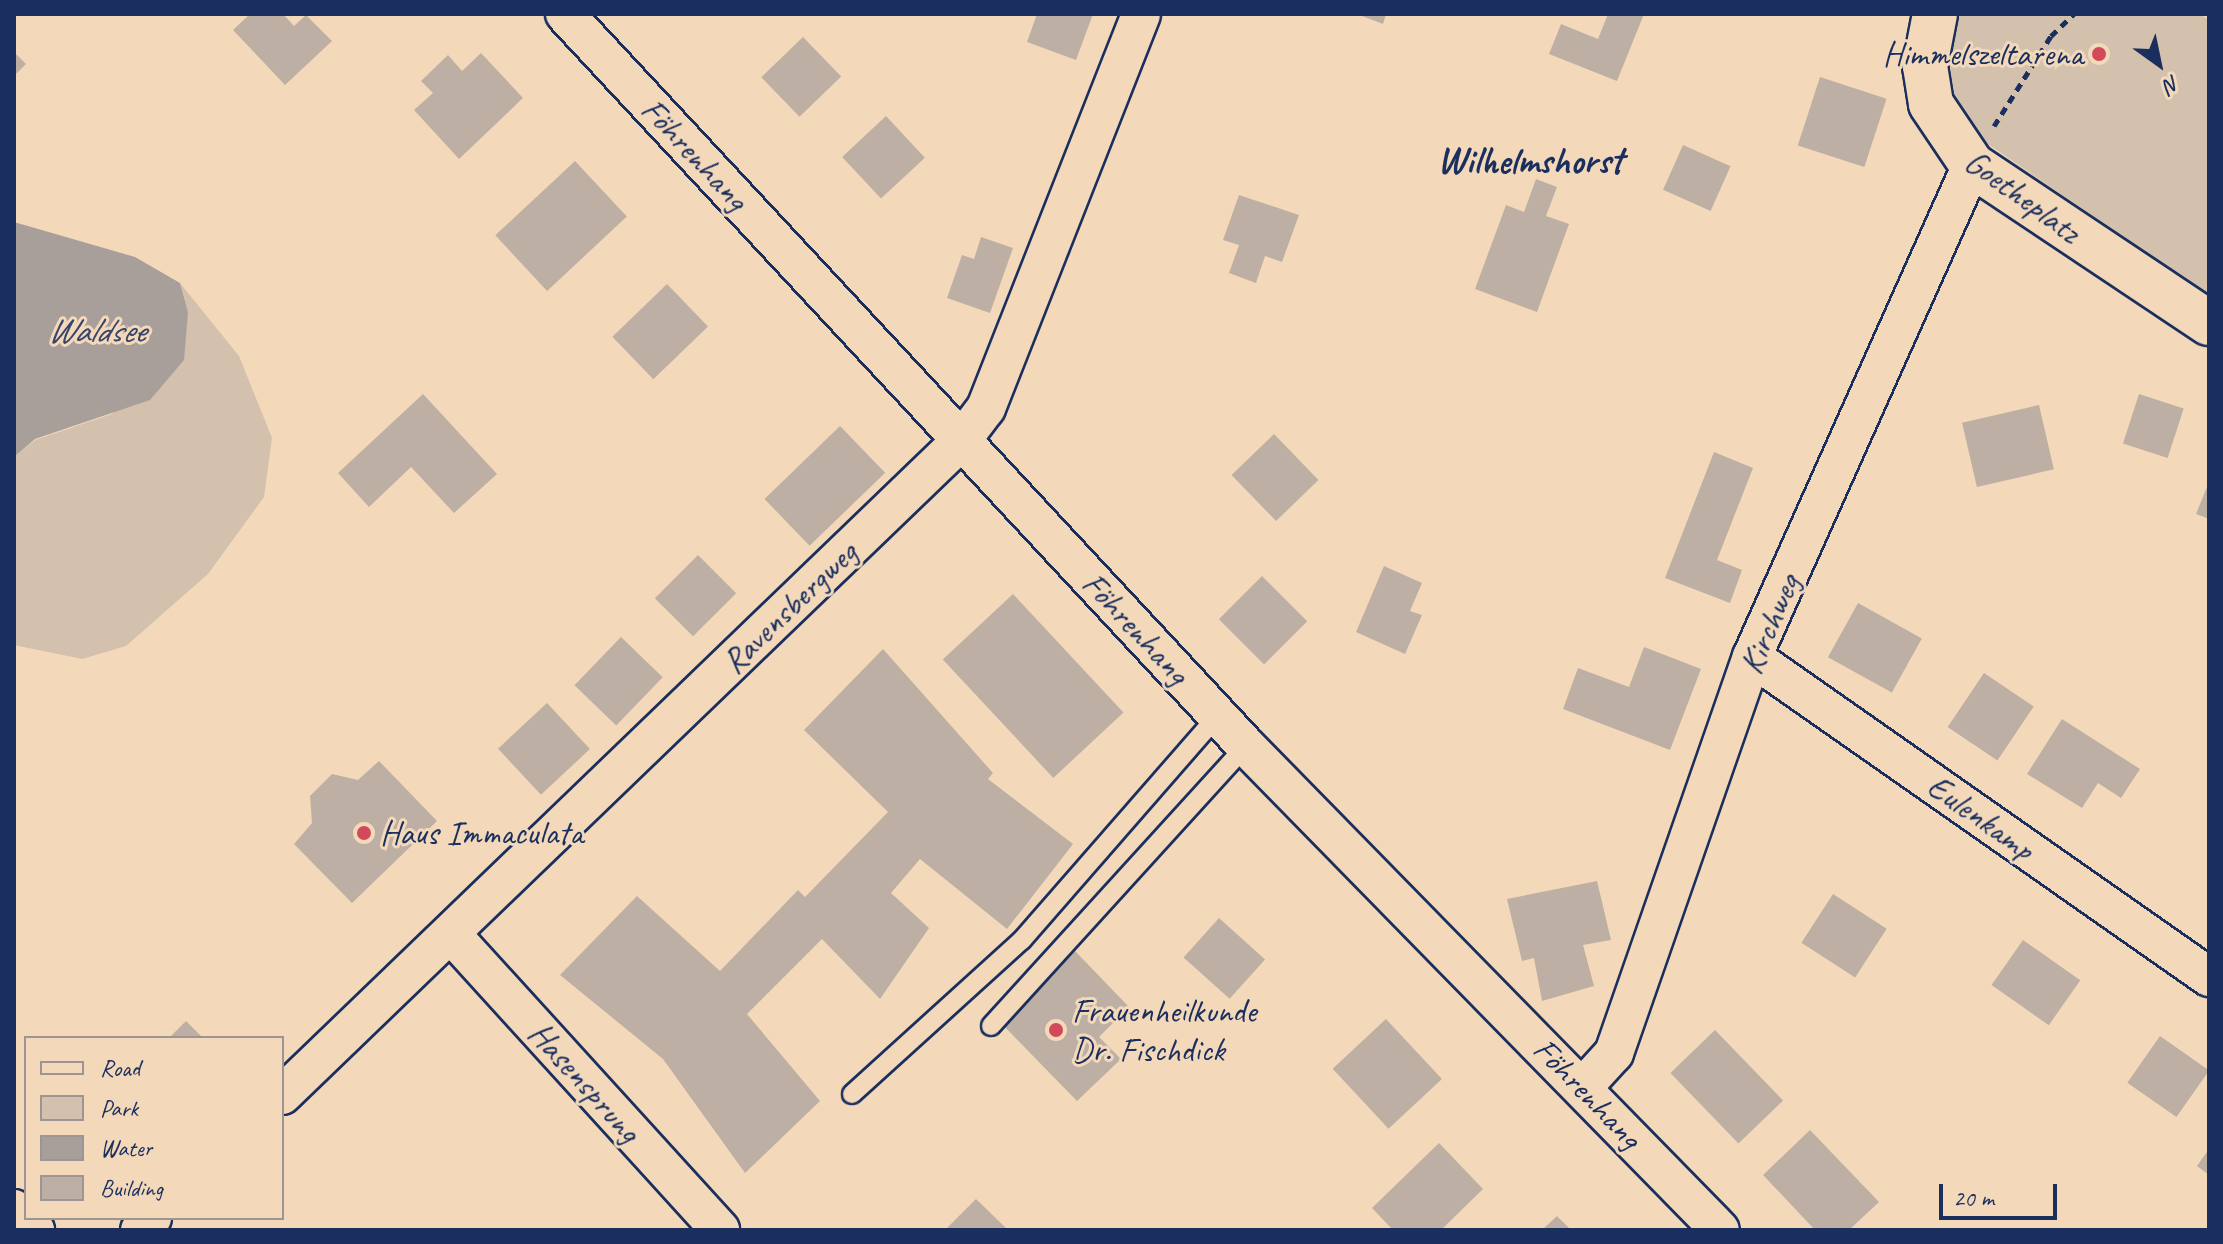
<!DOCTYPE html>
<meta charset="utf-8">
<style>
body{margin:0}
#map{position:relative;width:2223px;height:1244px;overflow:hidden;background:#f3d9ba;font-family:Caveat,sans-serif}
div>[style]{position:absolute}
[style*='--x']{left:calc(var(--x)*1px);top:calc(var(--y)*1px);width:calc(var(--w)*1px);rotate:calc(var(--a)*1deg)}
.green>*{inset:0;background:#d3c0ad}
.water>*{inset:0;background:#a99f9a}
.building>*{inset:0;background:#beafa4;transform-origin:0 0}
.path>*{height:5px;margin-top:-2.5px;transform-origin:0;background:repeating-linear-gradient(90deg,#1b2f5e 0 8px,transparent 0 14px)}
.roads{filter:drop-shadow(2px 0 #1b2f5e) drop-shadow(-2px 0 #1b2f5e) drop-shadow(0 2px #1b2f5e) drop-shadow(0 -2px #1b2f5e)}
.lane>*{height:18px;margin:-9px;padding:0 9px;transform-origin:9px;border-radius:9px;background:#f3d9ba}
.street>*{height:38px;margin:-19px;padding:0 19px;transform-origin:19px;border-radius:19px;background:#f3d9ba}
.secondary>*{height:44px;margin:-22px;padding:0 22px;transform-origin:22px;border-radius:22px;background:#f3d9ba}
.dots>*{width:22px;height:22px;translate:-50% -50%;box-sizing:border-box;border:4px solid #f3d9ba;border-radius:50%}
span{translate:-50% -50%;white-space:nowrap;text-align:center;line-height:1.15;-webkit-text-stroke:6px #f3d9ba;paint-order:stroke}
.poi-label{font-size:34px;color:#1b2f5e}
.right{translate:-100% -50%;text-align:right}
.left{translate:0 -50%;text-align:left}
.street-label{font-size:34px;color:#1b2f5e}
.water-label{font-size:36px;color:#37456a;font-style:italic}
.quarter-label{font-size:38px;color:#1b2f5e;font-weight:700}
.frame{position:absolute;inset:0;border:16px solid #1b2f5e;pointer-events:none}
.legend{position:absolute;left:24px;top:1036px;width:260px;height:184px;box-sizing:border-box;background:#f3d9ba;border:2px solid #9d9595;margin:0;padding:10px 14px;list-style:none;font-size:24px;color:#1b2f5e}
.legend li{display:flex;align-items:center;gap:16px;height:40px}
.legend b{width:40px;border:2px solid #9d9595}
.north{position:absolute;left:2119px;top:24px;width:80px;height:80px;-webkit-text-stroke:6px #f3d9ba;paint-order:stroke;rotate:147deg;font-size:22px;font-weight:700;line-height:32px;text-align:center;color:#1b2f5e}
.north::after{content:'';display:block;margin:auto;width:28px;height:36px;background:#1b2f5e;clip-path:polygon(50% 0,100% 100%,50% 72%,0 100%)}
.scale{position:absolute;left:1939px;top:1184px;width:118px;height:36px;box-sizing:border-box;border:4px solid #1b2f5e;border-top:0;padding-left:10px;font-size:24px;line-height:28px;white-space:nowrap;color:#1b2f5e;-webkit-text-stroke:6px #f3d9ba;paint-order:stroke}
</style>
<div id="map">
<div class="green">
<i style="clip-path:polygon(1960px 14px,2200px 14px,2209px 20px,2209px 295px,1982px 140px,1953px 93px,1948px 44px)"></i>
<i style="clip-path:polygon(180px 283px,239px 356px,272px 438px,264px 497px,208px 574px,126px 646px,82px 659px,14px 645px,14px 457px,35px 440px,112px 414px,188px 312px)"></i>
</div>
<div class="water">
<i style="clip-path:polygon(14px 222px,135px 257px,180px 283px,188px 312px,184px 360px,150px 400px,35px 439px,14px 457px)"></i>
</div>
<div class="building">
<i style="clip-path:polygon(250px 14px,283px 14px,294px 26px,306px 15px,332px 41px,285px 85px,233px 30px)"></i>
<i style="clip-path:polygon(1037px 14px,1093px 14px,1076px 60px,1027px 42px)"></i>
<i style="clip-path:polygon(1357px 14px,1386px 14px,1383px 24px)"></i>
<i style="clip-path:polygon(1608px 14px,1644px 14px,1617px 81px,1549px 54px,1561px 24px,1598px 39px)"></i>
<i style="left:803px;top:37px;width:55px;height:58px;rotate:46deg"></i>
<i style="clip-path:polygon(14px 52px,26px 64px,14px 76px)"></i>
<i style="clip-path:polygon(481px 53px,523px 98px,459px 159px,414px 110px,433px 93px,421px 81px,448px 55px,462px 71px)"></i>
<i style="left:1820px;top:77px;width:70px;height:72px;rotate:18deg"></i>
<i style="left:886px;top:116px;width:57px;height:60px;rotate:47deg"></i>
<i style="left:1683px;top:145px;width:52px;height:49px;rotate:24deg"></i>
<i style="left:575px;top:161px;width:76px;height:109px;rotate:47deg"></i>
<i style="clip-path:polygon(1536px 179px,1557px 187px,1546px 216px,1569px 224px,1537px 312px,1475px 289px,1506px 205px,1524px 212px)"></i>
<i style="clip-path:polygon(1239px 195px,1299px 215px,1282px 262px,1265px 256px,1256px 283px,1229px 273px,1239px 245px,1223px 240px)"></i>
<i style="clip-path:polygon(981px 237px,1013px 248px,990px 313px,947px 298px,962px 255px,974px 259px)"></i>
<i style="left:667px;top:284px;width:59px;height:76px;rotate:46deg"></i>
<i style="clip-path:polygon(423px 394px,497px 474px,454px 513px,411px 467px,369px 507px,338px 473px)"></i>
<i style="left:2139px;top:394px;width:47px;height:52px;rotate:18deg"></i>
<i style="left:2039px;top:405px;width:66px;height:79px;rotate:77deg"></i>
<i style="left:840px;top:426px;width:65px;height:105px;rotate:46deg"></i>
<i style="left:1274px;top:434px;width:64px;height:59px;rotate:46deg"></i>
<i style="clip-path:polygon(1714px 452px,1753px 468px,1717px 560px,1742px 570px,1730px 603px,1665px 578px)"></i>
<i style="clip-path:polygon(2209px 482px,2209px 519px,2196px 514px)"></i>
<i style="left:698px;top:555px;width:54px;height:61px;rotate:45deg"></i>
<i style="clip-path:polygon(1384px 566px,1422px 583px,1410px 611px,1422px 615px,1405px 654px,1356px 632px)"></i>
<i style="left:1262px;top:576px;width:64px;height:61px;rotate:45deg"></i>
<i style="left:1013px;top:594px;width:162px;height:96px;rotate:47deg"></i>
<i style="left:1858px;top:603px;width:73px;height:62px;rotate:29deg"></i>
<i style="left:621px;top:637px;width:58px;height:67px;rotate:44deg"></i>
<i style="clip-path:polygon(1644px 647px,1701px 669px,1670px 750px,1563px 709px,1578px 668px,1629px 687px)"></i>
<i style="clip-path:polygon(883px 649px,993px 773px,988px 779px,1073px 844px,1007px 929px,920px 859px,891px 893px,929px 928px,880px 999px,822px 939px,747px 1014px,820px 1101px,745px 1173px,663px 1059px,560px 975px,637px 896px,720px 971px,798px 890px,805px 897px,888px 812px,804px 730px)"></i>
<i style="left:1984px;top:673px;width:60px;height:65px;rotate:34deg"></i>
<i style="left:547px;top:703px;width:63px;height:67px;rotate:47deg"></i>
<i style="clip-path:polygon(2062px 719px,2140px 769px,2121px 798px,2098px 783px,2082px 808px,2027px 774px)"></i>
<i style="clip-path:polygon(379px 761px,437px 821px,352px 903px,294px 844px,312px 823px,310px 796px,332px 774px,358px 780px)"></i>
<i style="clip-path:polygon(1597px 881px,1611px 940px,1583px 945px,1594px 986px,1542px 1001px,1534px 958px,1522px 961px,1507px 899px)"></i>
<i style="left:1833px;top:894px;width:64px;height:58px;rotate:33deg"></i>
<i style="left:1219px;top:918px;width:62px;height:53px;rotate:42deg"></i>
<i style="left:2023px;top:940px;width:70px;height:55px;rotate:35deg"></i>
<i style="clip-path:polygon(1075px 951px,1129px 1007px,1099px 1037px,1121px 1059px,1077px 1101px,1001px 1023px)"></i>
<i style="left:1386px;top:1019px;width:82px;height:73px;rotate:47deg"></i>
<i style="clip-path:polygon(186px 1021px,203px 1038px,169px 1038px)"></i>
<i style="left:1715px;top:1030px;width:98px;height:62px;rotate:46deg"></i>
<i style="left:2160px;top:1036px;width:60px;height:57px;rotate:35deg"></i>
<i style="clip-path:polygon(1810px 1130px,1879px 1202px,1849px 1230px,1815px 1230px,1763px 1175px)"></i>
<i style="clip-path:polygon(1439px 1143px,1483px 1189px,1441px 1230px,1393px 1230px,1372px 1208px)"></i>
<i style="clip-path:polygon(2209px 1149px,2209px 1175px,2197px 1166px)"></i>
<i style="clip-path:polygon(976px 1199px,1008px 1230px,945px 1230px)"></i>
<i style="clip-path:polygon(1557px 1216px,1571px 1230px,1542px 1230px)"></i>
</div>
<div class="path">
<i style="--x:1994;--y:126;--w:107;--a:-57.7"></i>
<i style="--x:2051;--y:36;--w:32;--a:-44"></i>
</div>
<div class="roads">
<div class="lane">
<i style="--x:991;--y:1026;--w:379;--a:-47.7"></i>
<i style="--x:852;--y:1094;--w:229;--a:-42.2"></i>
<i style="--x:1022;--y:940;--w:298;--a:-48.9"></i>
</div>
<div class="street">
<i style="--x:565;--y:14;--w:1000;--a:47.07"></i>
<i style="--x:1246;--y:746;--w:677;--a:45.6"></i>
<i style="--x:1752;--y:657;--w:558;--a:35"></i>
<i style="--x:451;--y:934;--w:400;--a:47.7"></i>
<i style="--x:1583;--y:1087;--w:46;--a:-47.6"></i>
<i style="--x:1614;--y:1053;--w:419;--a:-70.8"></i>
<i style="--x:1752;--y:657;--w:539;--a:-65.91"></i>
<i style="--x:282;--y:1095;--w:943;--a:-43.93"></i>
<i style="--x:961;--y:441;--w:41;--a:-52.9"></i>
<i style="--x:986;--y:408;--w:423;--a:-68.5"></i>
<i style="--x:14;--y:1209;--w:30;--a:45"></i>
<i style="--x:140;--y:1230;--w:17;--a:-45"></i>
</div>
<div class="secondary">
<i style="--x:1935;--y:14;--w:53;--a:100.9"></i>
<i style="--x:1925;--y:66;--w:38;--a:81"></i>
<i style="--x:1931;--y:104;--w:73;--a:56.1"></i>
<i style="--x:1972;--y:165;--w:285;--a:33.7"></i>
</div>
</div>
<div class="dots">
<i style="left:2099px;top:54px;background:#d1495b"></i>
<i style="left:364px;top:833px;background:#d1495b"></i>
<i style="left:1056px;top:1030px;background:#d1495b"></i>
</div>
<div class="poi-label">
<span class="right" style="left:2083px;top:54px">Himmelszeltarena</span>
<span class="left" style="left:380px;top:833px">Haus Immaculata</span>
<span class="left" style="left:1072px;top:1030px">Frauenheilkunde<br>Dr. Fischdick</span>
</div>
<div class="street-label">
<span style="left:695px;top:154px;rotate:47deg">Föhrenhang</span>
<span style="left:2023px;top:196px;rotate:36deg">Goetheplatz</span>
<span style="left:789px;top:607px;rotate:-44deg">Ravensbergweg</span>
<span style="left:1769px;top:624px;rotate:-67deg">Kirchweg</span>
<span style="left:1136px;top:628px;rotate:47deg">Föhrenhang</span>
<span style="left:1981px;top:817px;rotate:35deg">Eulenkamp</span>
<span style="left:585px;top:1082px;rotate:48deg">Hasensprung</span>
<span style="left:1588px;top:1093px;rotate:46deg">Föhrenhang</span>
</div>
<div class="water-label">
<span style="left:96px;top:331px">Waldsee</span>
</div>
<div class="quarter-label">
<span style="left:1530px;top:161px">Wilhelmshorst</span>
</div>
<div class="frame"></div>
<ul class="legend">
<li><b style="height:10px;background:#f3d9ba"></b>Road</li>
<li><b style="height:22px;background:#d3c0ad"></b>Park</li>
<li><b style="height:22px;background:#a99f9a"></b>Water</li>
<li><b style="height:22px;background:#beafa4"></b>Building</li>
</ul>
<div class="north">N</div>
<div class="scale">20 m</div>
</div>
